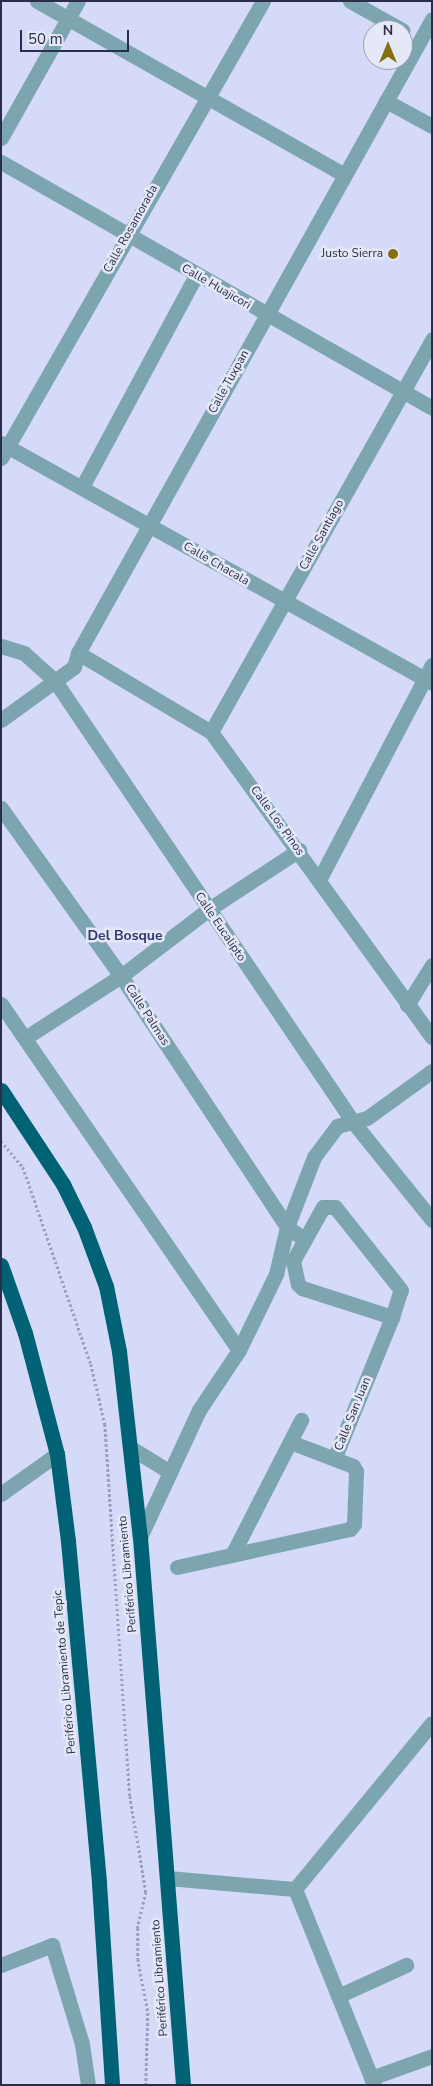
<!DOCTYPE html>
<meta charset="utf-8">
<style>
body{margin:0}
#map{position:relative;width:433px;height:2086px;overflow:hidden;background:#d4daf8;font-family:"Nunito Sans",sans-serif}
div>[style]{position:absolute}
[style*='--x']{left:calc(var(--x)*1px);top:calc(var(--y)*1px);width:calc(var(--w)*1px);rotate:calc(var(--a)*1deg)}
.path>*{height:2.5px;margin-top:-1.25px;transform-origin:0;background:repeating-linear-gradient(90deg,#999fbc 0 2.5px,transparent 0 5px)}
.minor>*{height:15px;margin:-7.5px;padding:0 7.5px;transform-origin:7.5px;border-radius:7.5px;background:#7da5b0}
.highway>*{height:15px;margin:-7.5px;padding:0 7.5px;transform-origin:7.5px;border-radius:7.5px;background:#006274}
.dots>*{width:14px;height:14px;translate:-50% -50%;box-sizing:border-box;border:2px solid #e5e8f7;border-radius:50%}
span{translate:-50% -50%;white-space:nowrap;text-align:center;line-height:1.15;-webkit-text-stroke:5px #e5e8f7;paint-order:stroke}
.street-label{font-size:12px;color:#2a2e4a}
.poi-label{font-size:12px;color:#2a2e4a}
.right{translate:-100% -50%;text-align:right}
.neighbourhood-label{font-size:14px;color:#303571;font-weight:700}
.frame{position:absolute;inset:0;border:2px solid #2a2e4a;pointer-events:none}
.north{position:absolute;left:363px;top:20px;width:50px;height:50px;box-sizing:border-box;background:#e5e8f7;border:1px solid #9a9eb2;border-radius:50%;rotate:0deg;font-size:14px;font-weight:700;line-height:20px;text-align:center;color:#2a2e4a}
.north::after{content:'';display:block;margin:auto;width:18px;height:22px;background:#836f0e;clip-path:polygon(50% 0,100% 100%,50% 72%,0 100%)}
.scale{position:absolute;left:20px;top:30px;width:109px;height:22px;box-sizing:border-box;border:2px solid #2a2e4a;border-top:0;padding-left:6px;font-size:15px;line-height:18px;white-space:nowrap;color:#2a2e4a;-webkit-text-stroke:4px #e5e8f7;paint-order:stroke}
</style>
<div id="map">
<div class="path">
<i style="--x:1;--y:1141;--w:34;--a:50"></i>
<i style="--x:23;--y:1167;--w:208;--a:71"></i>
<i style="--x:91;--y:1364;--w:62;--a:76.9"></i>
<i style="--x:105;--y:1424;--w:373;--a:86.2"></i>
<i style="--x:130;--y:1796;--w:97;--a:80.5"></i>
<i style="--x:146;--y:1892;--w:37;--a:103"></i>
<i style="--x:138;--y:1928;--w:31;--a:90"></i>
<i style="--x:138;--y:1959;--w:55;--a:79.5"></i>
<i style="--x:148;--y:2013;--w:72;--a:91.6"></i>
</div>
<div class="minor">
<i style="--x:37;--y:1;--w:353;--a:29.5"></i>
<i style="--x:350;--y:1;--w:60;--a:29.1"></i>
<i style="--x:386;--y:101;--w:52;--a:28.5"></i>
<i style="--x:1;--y:138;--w:157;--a:-60.7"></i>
<i style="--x:1;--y:162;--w:496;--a:29.7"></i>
<i style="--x:1;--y:443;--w:493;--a:29.1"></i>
<i style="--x:1;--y:458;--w:527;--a:-60.17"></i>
<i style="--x:82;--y:487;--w:241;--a:-61.7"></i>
<i style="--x:1;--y:646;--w:24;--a:17"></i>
<i style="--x:24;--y:653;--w:42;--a:42.1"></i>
<i style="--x:55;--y:681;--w:532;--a:55.95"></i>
<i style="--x:353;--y:1122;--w:126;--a:51.1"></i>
<i style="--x:78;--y:653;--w:155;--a:30.7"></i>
<i style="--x:211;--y:732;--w:377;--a:54.1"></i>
<i style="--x:1;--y:720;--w:90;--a:-36"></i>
<i style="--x:74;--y:667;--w:15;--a:-74"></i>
<i style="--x:78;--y:653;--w:726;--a:-60.82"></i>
<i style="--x:211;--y:732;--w:451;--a:-60.6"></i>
<i style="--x:1;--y:808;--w:206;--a:54.5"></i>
<i style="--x:121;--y:976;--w:301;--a:56.5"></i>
<i style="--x:287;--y:1227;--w:21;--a:35"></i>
<i style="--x:319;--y:880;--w:243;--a:-62.3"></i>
<i style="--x:1;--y:1004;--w:420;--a:55.5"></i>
<i style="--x:407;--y:1005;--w:47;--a:-58"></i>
<i style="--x:25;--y:1038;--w:114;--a:-32.9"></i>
<i style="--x:121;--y:976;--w:111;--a:-37.3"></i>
<i style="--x:209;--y:909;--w:108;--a:-33.2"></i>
<i style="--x:131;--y:1448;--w:46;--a:31.6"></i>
<i style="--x:335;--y:1457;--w:151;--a:-67.8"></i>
<i style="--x:392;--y:1317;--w:28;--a:-72"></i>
<i style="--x:401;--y:1290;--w:106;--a:-128.5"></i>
<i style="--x:335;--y:1207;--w:12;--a:180"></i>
<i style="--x:323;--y:1207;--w:62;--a:119.1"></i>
<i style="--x:293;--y:1261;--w:24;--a:78"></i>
<i style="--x:298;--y:1284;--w:6;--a:45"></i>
<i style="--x:302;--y:1288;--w:95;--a:17.9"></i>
<i style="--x:1;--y:1494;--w:69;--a:-35.5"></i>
<i style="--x:140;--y:1537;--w:140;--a:-65.1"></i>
<i style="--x:199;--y:1410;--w:72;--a:-56.3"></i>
<i style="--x:239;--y:1350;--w:85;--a:-64"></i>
<i style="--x:276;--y:1274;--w:48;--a:-76.8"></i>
<i style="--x:287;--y:1227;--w:75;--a:-68.9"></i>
<i style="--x:314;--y:1157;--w:39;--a:-53"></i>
<i style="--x:337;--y:1126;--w:31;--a:-15"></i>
<i style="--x:367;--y:1118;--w:80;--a:-35.9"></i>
<i style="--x:232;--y:1555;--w:152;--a:-62.9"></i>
<i style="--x:177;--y:1567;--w:177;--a:-12.4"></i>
<i style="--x:350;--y:1529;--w:6;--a:-51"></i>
<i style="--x:354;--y:1524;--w:53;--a:-87.8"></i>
<i style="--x:356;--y:1471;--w:6;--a:-121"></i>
<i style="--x:353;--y:1466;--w:67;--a:-159.1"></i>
<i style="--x:168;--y:1878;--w:127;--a:5"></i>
<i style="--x:295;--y:1889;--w:215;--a:-50.5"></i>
<i style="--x:295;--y:1889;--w:211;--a:68"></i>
<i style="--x:1;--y:1965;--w:55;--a:-21.4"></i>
<i style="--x:52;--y:1945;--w:103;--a:73.1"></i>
<i style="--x:82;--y:2044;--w:41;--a:81.7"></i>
<i style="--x:338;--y:1996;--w:75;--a:-24.5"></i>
<i style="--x:371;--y:2078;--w:65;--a:-19.8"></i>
</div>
<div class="highway">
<i style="--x:1;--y:1090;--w:113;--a:56.6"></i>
<i style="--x:63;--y:1184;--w:48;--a:64"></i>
<i style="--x:84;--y:1227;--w:63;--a:69.6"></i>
<i style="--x:106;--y:1286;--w:66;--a:78.7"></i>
<i style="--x:119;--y:1351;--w:187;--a:83.6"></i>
<i style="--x:140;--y:1537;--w:550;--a:85.51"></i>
<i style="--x:1;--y:1265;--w:72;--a:70.6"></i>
<i style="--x:25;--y:1333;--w:125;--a:75.2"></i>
<i style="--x:57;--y:1454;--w:88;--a:82.8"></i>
<i style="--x:68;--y:1541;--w:343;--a:84.8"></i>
<i style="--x:99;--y:1883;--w:202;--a:86.3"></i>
</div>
<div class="dots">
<i style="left:393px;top:254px;background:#836f0e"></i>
</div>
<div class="street-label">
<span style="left:131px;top:229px;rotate:-61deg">Calle Rosamorada</span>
<span style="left:216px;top:287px;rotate:30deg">Calle Huajicori</span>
<span style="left:229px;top:382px;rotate:-61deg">Calle Tuxpan</span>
<span style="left:322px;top:535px;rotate:-61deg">Calle Santiago</span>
<span style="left:216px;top:564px;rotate:30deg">Calle Chacala</span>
<span style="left:277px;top:821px;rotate:54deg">Calle Los Pinos</span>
<span style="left:220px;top:927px;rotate:56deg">Calle Eucalipto</span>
<span style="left:147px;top:1015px;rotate:57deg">Calle Palmas</span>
<span style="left:353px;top:1414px;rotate:-68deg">Calle San Juan</span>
<span style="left:128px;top:1574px;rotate:-95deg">Periférico Libramiento</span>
<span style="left:65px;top:1672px;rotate:-95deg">Periférico Libramiento de Tepic</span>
<span style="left:160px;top:1978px;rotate:-94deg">Periférico Libramiento</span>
</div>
<div class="poi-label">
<span class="right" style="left:383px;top:254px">Justo Sierra</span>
</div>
<div class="neighbourhood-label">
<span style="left:125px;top:936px">Del Bosque</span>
</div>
<div class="frame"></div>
<div class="north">N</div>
<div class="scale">50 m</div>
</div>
